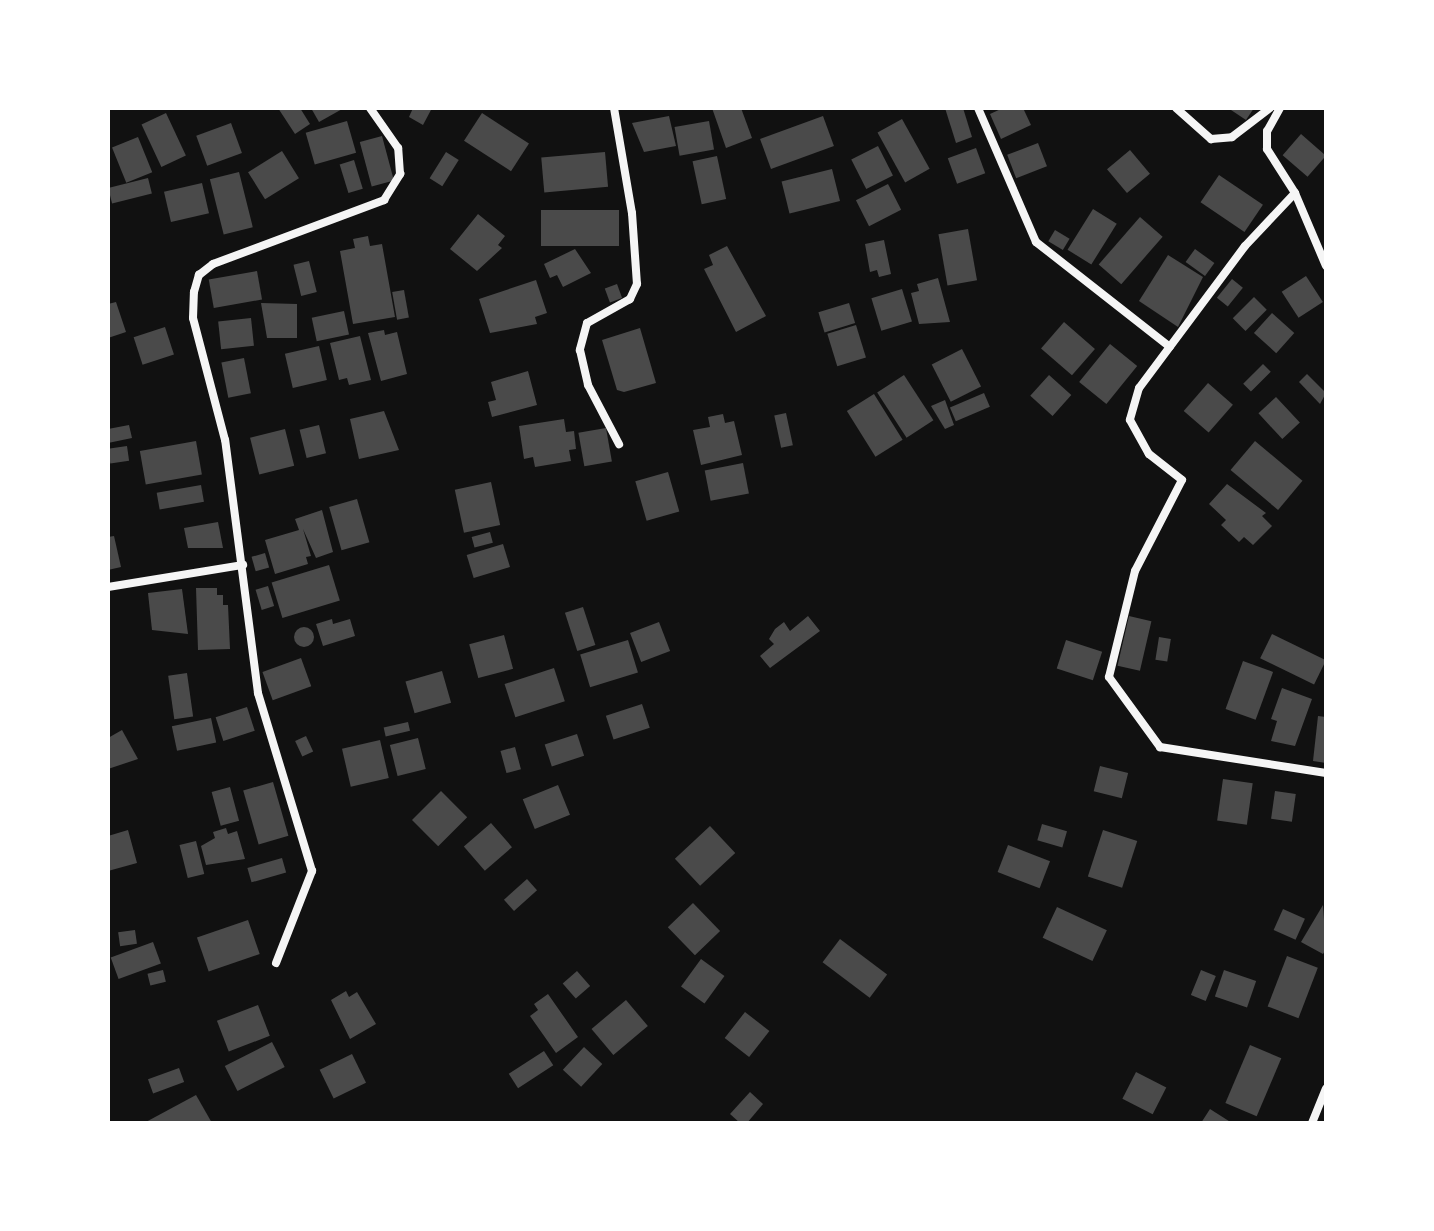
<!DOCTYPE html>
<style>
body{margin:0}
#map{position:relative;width:1434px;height:1231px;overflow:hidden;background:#111;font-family:Quicksand,sans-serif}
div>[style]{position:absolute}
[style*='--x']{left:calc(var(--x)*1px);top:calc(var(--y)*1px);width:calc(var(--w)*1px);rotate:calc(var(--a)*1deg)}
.building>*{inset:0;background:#4a4a4a;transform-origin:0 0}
.round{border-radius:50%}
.minor>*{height:8px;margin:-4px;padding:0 4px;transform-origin:4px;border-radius:4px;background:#f5f5f5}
span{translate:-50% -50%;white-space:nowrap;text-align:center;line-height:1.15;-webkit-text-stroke:8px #fff;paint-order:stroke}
.frame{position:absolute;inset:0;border:110px solid #fff;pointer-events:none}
</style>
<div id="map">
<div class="building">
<i style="clip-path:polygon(278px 108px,300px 108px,310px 124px,295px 134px)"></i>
<i style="clip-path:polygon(311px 108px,344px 108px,319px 122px)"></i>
<i style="clip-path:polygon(413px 108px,432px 108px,423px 125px,409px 117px)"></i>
<i style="clip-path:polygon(712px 108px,741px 108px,752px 138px,726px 148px)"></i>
<i style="clip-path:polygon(945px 108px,963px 108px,972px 137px,956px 143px)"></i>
<i style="clip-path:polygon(1003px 108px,1023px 108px,1031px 125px,1001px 139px,990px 114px)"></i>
<i style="clip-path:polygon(1228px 108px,1254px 108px,1246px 120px)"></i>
<i style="left:166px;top:113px;width:47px;height:27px;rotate:65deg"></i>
<i style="left:482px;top:113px;width:56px;height:33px;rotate:33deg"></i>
<i style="clip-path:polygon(669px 116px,676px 146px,644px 152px,632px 123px)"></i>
<i style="left:823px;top:116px;width:32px;height:67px;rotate:70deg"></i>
<i style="left:902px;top:119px;width:57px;height:28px;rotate:61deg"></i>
<i style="left:347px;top:121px;width:33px;height:43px;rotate:74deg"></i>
<i style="left:709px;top:121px;width:29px;height:35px;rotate:80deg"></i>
<i style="left:231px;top:123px;width:32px;height:37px;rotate:70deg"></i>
<i style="left:1301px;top:134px;width:33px;height:28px;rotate:41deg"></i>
<i style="left:382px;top:136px;width:46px;height:23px;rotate:75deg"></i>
<i style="left:138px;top:137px;width:38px;height:28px;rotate:68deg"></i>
<i style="left:1038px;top:143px;width:25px;height:33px;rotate:69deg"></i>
<i style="left:878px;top:146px;width:33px;height:30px;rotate:63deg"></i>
<i style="left:976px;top:148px;width:27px;height:30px;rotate:70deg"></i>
<i style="left:1130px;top:150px;width:31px;height:30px;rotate:50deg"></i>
<i style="left:282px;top:151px;width:32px;height:40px;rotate:58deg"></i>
<i style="left:446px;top:152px;width:15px;height:31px;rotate:32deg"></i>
<i style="left:605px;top:152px;width:35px;height:64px;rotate:85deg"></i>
<i style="left:717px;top:156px;width:44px;height:25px;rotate:78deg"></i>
<i style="left:354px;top:160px;width:30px;height:15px;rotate:73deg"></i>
<i style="left:832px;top:169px;width:33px;height:52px;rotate:76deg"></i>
<i style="left:239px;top:172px;width:57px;height:30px;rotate:76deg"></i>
<i style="left:1219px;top:175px;width:53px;height:33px;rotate:34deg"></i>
<i style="left:148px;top:178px;width:16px;height:41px;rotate:76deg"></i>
<i style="left:202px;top:183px;width:31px;height:39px;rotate:77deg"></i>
<i style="left:888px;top:184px;width:29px;height:36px;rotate:63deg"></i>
<i style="left:1093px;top:209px;width:28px;height:48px;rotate:32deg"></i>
<i style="left:619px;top:210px;width:36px;height:78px;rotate:90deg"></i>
<i style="clip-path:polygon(478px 214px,505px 236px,498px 245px,502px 248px,477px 271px,450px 249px)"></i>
<i style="left:1140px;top:217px;width:30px;height:63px;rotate:41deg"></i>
<i style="left:968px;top:229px;width:52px;height:30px;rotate:80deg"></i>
<i style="left:1055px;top:230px;width:17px;height:13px;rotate:31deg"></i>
<i style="clip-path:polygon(368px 236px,370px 246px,382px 244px,395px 317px,353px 324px,340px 251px,355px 248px,353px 239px)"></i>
<i style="clip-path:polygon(884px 240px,891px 274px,879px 277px,877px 270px,870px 272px,865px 244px)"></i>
<i style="clip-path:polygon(727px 246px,766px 316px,736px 332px,704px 269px,713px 265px,709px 255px)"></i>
<i style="clip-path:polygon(575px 249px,591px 273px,563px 287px,557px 275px,550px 278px,544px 264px)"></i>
<i style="left:1195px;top:249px;width:24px;height:16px;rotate:36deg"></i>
<i style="clip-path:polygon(1168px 255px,1203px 277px,1178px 327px,1139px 301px)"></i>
<i style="left:309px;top:261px;width:32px;height:16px;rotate:76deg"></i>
<i style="left:257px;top:271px;width:29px;height:49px;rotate:80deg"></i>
<i style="left:1306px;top:276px;width:31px;height:29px;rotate:57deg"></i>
<i style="clip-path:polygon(938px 278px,950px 322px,919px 324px,911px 293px,919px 291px,917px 284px)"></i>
<i style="left:1232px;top:279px;width:14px;height:24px;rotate:39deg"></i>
<i style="clip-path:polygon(536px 280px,547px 313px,535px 317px,537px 324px,490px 333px,479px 299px)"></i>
<i style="left:617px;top:284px;width:15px;height:13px;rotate:70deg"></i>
<i style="left:902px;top:289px;width:34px;height:32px;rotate:73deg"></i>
<i style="left:404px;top:290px;width:28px;height:12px;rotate:80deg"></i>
<i style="left:1254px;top:297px;width:18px;height:30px;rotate:45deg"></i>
<i style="clip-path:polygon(116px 302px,126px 332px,108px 338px,108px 304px)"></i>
<i style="clip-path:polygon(261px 303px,297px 304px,297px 338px,267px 338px)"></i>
<i style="left:849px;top:303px;width:21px;height:32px;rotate:73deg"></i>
<i style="left:344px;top:311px;width:24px;height:33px;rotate:78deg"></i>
<i style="left:1272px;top:313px;width:30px;height:27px;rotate:42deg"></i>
<i style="left:251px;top:318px;width:28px;height:33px;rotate:84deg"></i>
<i style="left:1064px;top:322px;width:41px;height:35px;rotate:41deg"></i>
<i style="left:856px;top:325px;width:34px;height:30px;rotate:73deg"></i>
<i style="left:165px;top:327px;width:29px;height:33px;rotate:72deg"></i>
<i style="clip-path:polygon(640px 328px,656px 383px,624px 392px,617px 390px,602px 340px)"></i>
<i style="clip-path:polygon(384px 330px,385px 335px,397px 332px,407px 374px,381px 381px,368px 333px)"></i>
<i style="clip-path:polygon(360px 336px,371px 380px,349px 385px,347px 378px,339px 380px,330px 343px)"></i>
<i style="left:1110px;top:344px;width:35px;height:49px;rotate:39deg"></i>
<i style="left:319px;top:346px;width:35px;height:35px;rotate:77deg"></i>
<i style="left:962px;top:349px;width:42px;height:34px;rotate:63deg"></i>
<i style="left:244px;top:358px;width:36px;height:23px;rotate:79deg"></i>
<i style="left:1263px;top:364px;width:11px;height:28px;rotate:45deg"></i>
<i style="clip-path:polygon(528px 371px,537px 405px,492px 417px,488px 402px,496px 400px,491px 382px)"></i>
<i style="clip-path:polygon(1307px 374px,1326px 393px,1320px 404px,1299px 382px)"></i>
<i style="left:904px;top:375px;width:54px;height:32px;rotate:57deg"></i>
<i style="left:1049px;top:375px;width:30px;height:28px;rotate:42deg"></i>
<i style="left:1208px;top:383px;width:33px;height:37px;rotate:41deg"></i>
<i style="left:984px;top:393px;width:15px;height:37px;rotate:67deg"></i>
<i style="left:874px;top:394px;width:54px;height:32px;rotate:58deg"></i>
<i style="left:1276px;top:397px;width:35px;height:24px;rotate:47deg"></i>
<i style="clip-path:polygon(945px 400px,954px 425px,945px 429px,931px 406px)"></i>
<i style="clip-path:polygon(384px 411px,399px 450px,359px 459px,350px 419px)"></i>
<i style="left:786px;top:413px;width:33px;height:12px;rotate:78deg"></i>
<i style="clip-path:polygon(723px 414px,725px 423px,734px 421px,742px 455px,701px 465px,693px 430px,710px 427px,708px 417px)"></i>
<i style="clip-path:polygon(564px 419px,566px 432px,574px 431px,576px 449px,569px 450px,571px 461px,535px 467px,533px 457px,524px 459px,519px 426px)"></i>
<i style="clip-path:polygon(129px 425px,132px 438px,108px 443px,108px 429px)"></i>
<i style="left:319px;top:425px;width:29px;height:20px;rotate:76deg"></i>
<i style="left:606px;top:428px;width:34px;height:28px;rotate:80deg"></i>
<i style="left:285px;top:429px;width:38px;height:36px;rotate:76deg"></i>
<i style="left:196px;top:441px;width:34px;height:57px;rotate:80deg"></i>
<i style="left:1255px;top:441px;width:62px;height:38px;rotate:40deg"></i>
<i style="left:127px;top:446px;width:15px;height:19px;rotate:82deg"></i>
<i style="left:743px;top:463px;width:31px;height:39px;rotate:79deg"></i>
<i style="left:668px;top:472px;width:41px;height:34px;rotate:74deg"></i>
<i style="left:491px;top:482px;width:44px;height:37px;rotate:78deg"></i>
<i style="clip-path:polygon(1227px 484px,1266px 513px,1262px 516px,1272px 526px,1253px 545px,1244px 537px,1239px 542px,1221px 525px,1226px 520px,1209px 504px)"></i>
<i style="left:201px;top:485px;width:17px;height:45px;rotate:80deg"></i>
<i style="left:357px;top:499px;width:45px;height:29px;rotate:74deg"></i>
<i style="clip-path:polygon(322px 510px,333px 552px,316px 558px,303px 529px,311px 556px,306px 557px,308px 564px,275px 574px,265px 540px,299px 530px,295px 519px)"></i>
<i style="clip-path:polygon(218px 522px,223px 548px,188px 548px,184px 528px)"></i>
<i style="left:490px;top:532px;width:11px;height:19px;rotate:75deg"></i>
<i style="clip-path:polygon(114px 536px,121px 567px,108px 570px,108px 537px)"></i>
<i style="left:503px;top:544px;width:24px;height:38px;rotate:73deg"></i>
<i style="left:265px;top:553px;width:15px;height:14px;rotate:74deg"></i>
<i style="left:329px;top:565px;width:37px;height:60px;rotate:73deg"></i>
<i style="left:268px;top:586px;width:21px;height:13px;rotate:73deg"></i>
<i style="clip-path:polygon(196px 588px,217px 588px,217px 595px,223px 595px,223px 605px,228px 605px,230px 649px,198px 650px)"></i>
<i style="clip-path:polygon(182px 589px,188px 634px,152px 630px,148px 593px)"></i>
<i style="left:583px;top:607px;width:40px;height:19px;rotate:72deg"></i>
<i style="clip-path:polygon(808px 616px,820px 631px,770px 668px,760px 656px,774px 644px,769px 639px,775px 629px,784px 622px,790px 631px)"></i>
<i style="left:1129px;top:616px;width:23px;height:51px;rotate:13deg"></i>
<i style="clip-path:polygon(332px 619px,333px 624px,350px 619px,355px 636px,323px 646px,316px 624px)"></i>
<i style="left:659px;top:622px;width:31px;height:31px;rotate:69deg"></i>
<i class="round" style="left:294px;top:627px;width:20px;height:20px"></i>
<i style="left:1272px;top:634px;width:60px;height:27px;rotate:26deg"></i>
<i style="left:504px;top:635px;width:35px;height:36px;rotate:75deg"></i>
<i style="left:1159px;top:637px;width:12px;height:23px;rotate:9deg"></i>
<i style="left:628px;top:640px;width:34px;height:50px;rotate:73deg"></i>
<i style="left:1066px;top:640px;width:38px;height:30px;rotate:18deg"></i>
<i style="left:301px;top:658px;width:30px;height:41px;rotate:70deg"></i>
<i style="left:1243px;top:661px;width:32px;height:51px;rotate:20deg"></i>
<i style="left:554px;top:668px;width:35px;height:52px;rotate:72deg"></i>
<i style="left:442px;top:671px;width:33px;height:38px;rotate:74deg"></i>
<i style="left:187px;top:673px;width:44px;height:19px;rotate:82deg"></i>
<i style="clip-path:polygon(1282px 688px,1312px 699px,1295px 746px,1271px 741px,1277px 721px,1271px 719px)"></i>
<i style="left:642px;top:704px;width:25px;height:38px;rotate:72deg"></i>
<i style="left:247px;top:707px;width:25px;height:33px;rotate:72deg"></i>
<i style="clip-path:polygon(1318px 716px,1326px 717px,1326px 763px,1313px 761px)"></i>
<i style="left:211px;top:718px;width:25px;height:40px;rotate:78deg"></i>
<i style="left:408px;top:722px;width:9px;height:25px;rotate:77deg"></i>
<i style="clip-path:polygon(122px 730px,138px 759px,108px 769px,108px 738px)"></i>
<i style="left:577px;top:734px;width:23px;height:34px;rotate:72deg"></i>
<i style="left:306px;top:736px;width:17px;height:12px;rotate:65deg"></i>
<i style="left:418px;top:738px;width:32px;height:29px;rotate:76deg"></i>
<i style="left:380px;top:740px;width:39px;height:39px;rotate:77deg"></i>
<i style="left:515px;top:747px;width:23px;height:15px;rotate:75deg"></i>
<i style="left:1100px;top:766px;width:29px;height:26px;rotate:14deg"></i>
<i style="left:1223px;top:779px;width:30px;height:42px;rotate:8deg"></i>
<i style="left:273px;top:782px;width:56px;height:31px;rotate:74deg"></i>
<i style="left:558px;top:785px;width:32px;height:38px;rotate:68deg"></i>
<i style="left:230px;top:787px;width:35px;height:19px;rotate:75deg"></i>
<i style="left:441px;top:791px;width:37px;height:41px;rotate:45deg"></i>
<i style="left:1275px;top:791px;width:21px;height:28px;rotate:8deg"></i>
<i style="left:491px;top:823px;width:32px;height:36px;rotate:49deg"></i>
<i style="left:1042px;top:824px;width:26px;height:17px;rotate:16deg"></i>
<i style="left:710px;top:826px;width:37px;height:48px;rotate:47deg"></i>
<i style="clip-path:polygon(226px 828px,228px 834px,237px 831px,245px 859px,206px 865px,201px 846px,215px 838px,213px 832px)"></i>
<i style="clip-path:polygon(128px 830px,137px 863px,108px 871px,108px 836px)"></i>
<i style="left:1103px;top:830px;width:36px;height:49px;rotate:18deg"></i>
<i style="left:196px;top:841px;width:34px;height:17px;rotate:76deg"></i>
<i style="left:1008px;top:845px;width:45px;height:29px;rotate:21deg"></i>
<i style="left:282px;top:858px;width:15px;height:36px;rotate:74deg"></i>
<i style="left:527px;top:879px;width:15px;height:31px;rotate:48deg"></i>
<i style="left:693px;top:903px;width:39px;height:35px;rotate:46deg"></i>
<i style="clip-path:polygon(1323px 905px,1326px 949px,1323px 954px,1301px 942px)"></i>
<i style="left:1057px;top:907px;width:55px;height:34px;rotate:25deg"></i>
<i style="left:1283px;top:909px;width:24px;height:23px;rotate:24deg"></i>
<i style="left:248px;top:920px;width:36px;height:54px;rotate:71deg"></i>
<i style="left:135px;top:930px;width:14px;height:17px;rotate:82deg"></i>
<i style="left:840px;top:939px;width:59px;height:29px;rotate:37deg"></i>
<i style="left:153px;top:942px;width:23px;height:45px;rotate:70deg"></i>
<i style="left:1287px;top:956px;width:33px;height:54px;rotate:21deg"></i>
<i style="left:701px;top:959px;width:29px;height:34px;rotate:36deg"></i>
<i style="left:163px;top:970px;width:12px;height:16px;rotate:76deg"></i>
<i style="left:1201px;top:970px;width:16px;height:27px;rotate:22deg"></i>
<i style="left:1224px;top:970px;width:34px;height:28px;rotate:19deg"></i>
<i style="left:577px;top:971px;width:20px;height:19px;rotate:49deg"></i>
<i style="clip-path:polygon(346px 991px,349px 997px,357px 992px,376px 1024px,350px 1039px,331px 1000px)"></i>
<i style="clip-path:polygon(548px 994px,578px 1037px,556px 1053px,530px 1016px,538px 1010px,534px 1004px)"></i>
<i style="left:626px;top:1000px;width:34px;height:45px;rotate:50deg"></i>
<i style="left:258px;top:1005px;width:33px;height:44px;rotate:69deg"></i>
<i style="left:745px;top:1012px;width:31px;height:33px;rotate:38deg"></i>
<i style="left:272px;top:1042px;width:28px;height:53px;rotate:63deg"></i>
<i style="left:1250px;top:1045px;width:34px;height:63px;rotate:23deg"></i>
<i style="left:584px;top:1047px;width:25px;height:31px;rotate:43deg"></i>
<i style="left:544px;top:1051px;width:17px;height:42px;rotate:57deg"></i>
<i style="left:352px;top:1054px;width:32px;height:36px;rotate:64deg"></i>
<i style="left:179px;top:1068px;width:15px;height:33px;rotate:70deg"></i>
<i style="left:1136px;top:1072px;width:34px;height:30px;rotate:27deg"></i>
<i style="clip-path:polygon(750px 1092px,763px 1104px,747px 1123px,740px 1123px,730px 1114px)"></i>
<i style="clip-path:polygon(196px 1095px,212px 1123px,144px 1123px)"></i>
<i style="clip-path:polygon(1210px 1109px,1232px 1123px,1201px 1123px)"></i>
</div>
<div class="minor">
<i style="--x:614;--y:108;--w:107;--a:80.3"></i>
<i style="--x:632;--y:213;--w:71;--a:86"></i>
<i style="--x:637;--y:284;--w:17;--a:115"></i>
<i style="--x:630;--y:299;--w:49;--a:150.8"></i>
<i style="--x:587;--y:323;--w:28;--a:105"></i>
<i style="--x:580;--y:350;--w:36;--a:77"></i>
<i style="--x:588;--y:385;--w:67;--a:62.3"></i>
<i style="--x:978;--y:108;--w:146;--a:66.6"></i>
<i style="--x:1036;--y:242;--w:170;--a:38.1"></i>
<i style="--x:1176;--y:108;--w:47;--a:41.5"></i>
<i style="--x:1211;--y:139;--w:21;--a:-5"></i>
<i style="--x:1232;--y:137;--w:48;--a:-37.3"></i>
<i style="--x:1280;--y:108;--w:26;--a:119"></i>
<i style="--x:1267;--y:131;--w:18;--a:90"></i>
<i style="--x:1267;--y:149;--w:52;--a:57.5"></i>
<i style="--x:1295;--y:193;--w:79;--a:67"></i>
<i style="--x:1295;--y:193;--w:73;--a:133.3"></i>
<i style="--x:1245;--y:246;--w:177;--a:126.7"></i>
<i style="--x:1139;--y:388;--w:33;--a:106"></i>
<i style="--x:1130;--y:420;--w:39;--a:61"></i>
<i style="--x:1149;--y:454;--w:42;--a:38.2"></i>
<i style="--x:1182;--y:480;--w:102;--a:117.3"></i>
<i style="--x:1135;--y:571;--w:109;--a:103.8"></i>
<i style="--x:1109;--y:677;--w:87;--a:53.9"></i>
<i style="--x:1160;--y:747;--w:168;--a:8.9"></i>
<i style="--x:108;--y:587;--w:137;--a:-9.3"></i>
<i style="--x:276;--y:963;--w:99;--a:-68.6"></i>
<i style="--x:312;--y:871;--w:186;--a:-106.9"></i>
<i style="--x:258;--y:693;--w:255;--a:-97.4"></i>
<i style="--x:225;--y:440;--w:126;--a:-104.7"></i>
<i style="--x:193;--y:318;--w:26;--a:-88"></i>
<i style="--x:194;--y:292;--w:18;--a:-74"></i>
<i style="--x:199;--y:275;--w:18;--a:-38"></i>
<i style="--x:213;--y:264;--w:183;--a:-20.5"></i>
<i style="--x:384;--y:200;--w:31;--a:-58"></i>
<i style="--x:400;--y:174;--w:26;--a:-94"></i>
<i style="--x:398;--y:148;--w:49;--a:-125"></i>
<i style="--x:1312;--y:1123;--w:37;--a:-68"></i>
</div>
<div class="frame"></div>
</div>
